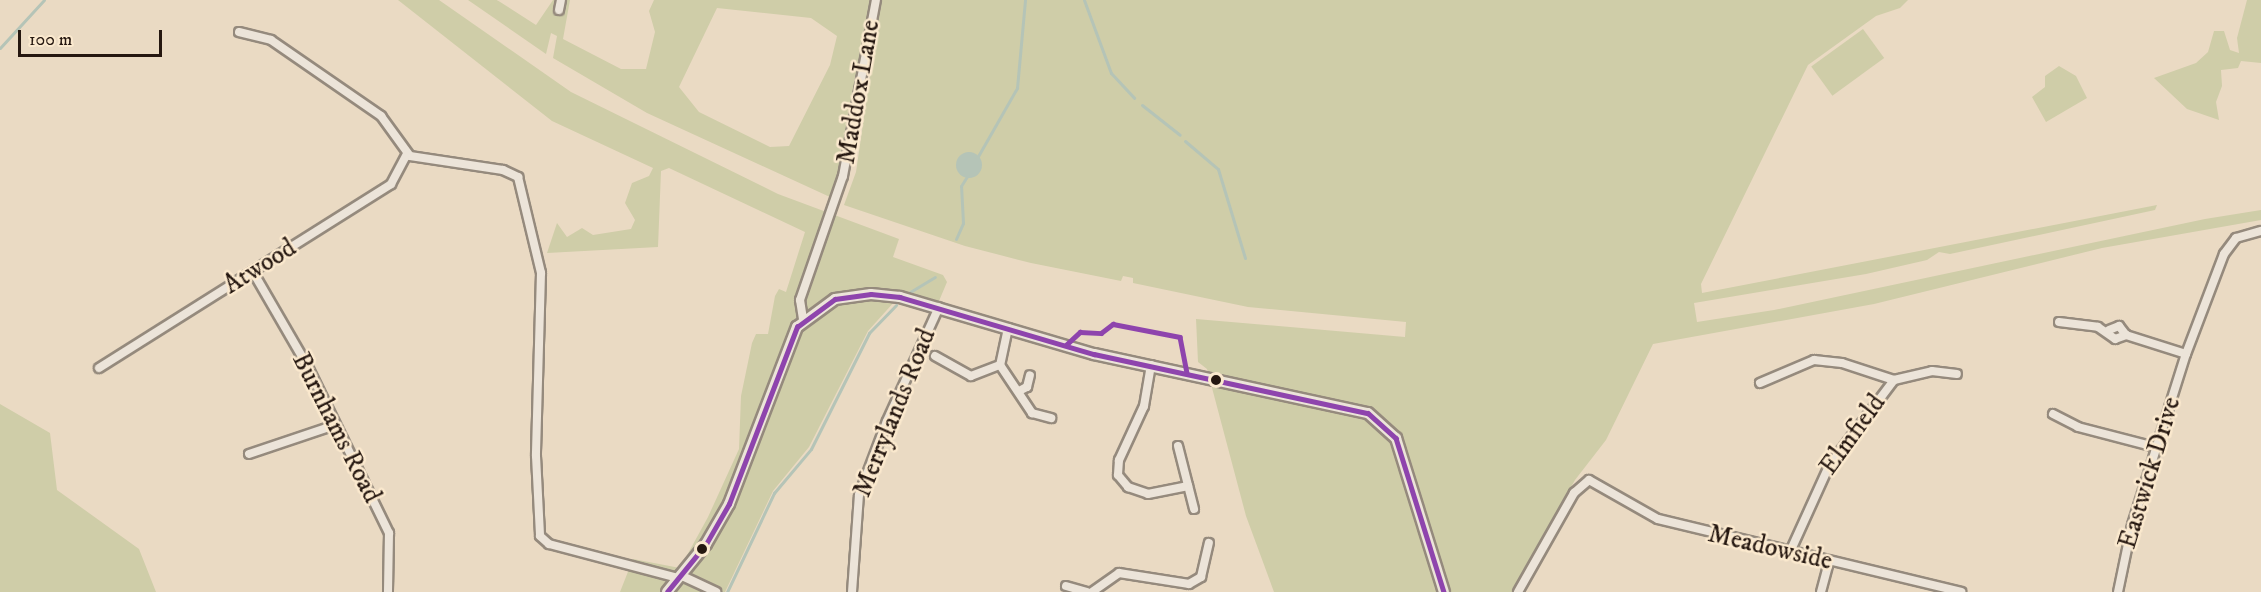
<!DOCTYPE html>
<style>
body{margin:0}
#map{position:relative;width:2261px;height:592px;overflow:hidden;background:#eadac3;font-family:"IM FELL DW Pica",serif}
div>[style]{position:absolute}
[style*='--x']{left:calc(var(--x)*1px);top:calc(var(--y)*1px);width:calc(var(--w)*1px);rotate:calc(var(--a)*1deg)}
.green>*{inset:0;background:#cfcda8;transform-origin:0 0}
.water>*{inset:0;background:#b5c4b7}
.round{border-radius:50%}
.stream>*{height:3px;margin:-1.5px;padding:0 1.5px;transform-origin:1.5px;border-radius:1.5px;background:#b5c4b7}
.roads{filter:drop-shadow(2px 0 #958a7d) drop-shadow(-2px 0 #958a7d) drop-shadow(0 2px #958a7d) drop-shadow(0 -2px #958a7d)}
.minor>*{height:8px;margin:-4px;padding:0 4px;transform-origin:4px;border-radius:4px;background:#ece4d9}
.tertiary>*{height:10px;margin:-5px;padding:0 5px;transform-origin:5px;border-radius:5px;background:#ece4d9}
.bus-1>*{height:4.5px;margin:-2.25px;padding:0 2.25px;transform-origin:2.25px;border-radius:2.25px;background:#8e44ad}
.dots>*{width:16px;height:16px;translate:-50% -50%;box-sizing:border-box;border:3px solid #fbe9ce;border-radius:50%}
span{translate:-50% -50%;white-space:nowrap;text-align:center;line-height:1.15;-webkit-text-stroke:5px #fbe9ce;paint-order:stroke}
.street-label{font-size:26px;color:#251710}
.scale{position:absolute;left:18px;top:30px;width:144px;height:27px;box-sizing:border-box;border:3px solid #251710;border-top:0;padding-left:8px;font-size:18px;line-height:21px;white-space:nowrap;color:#251710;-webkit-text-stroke:4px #fbe9ce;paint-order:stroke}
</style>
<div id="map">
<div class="green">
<i style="clip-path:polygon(398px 0,439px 0,571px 92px,778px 194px,899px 239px,893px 257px,943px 275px,947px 282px,939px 301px,904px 291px,868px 331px,809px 447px,773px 491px,725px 592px,620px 592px,633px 559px,680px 568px,708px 517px,739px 449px,741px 396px,752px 343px,756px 334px,768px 334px,775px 296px,779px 289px,786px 292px,805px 232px,669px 168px,661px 171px,658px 247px,547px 253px,557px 223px,567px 237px,582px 228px,593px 235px,631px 229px,635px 220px,625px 203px,632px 183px,649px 176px,653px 168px,552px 121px)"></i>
<i style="clip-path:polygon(evenodd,468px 0,497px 0,536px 25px,553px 0,570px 0,563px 39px,621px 69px,646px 69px,655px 32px,649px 11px,654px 0,871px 0,843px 157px,830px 197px,647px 113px,553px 58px,557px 36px,551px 33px,546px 54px,468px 0,717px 8px,811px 18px,837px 36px,830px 65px,789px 146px,770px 147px,699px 112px,679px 87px,717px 8px)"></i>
<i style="clip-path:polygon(881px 0,1908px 0,1900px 8px,1876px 16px,1808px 65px,1701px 284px,1702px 293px,2157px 205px,2155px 210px,1950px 254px,1939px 252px,1927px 260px,1866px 274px,1694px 303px,1697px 322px,1774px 310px,2205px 219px,2261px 210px,2261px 220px,2102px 248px,1874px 304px,1653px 344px,1606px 440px,1575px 480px,1512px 592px,1274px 592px,1246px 516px,1207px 369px,1198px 362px,1196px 319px,1405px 337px,1406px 322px,1248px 307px,1133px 283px,1133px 278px,1123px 276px,1121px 281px,1031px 263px,965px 246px,844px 205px,856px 172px)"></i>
<i style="clip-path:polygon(2247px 0,2261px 0,2261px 63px,2241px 61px,2238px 68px,2221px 70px,2222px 86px,2216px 102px,2219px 120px,2187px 109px,2154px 78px,2196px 63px,2208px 52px,2214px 31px,2224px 31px,2230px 50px,2239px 53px,2237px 38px)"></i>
<i style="left:1863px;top:29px;width:36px;height:64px;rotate:54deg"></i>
<i style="clip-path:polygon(2059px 66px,2076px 76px,2087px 98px,2046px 122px,2032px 97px,2045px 87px,2045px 76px)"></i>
<i style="clip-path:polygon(0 404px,50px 433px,57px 490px,139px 549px,156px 592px,0 592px)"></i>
</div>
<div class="water">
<i class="round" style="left:956px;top:152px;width:26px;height:26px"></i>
</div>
<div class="stream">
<i style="--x:1084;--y:0;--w:78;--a:69.7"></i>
<i style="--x:1111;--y:73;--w:34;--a:47"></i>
<i style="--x:0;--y:48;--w:65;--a:-47.5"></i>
<i style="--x:1142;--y:105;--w:48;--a:38.3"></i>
<i style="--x:1185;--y:141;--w:43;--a:40.3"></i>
<i style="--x:1218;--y:169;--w:93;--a:73.1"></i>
<i style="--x:977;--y:158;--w:81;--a:-60.3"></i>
<i style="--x:1017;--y:88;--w:88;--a:-84.8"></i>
<i style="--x:956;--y:239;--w:17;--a:-66"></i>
<i style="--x:963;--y:223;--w:37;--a:-93"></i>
<i style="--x:961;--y:186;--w:13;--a:-58"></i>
<i style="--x:910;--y:292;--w:29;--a:-31"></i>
<i style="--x:727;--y:592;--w:110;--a:-64.6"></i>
<i style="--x:774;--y:493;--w:57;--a:-49.9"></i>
<i style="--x:811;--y:449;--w:130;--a:-63.4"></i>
<i style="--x:869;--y:333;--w:39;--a:-46"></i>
</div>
<div class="roads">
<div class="minor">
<i style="--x:559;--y:10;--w:10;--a:-79"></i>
<i style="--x:239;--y:32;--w:33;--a:14"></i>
<i style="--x:271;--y:40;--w:134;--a:34.6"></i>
<i style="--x:381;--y:116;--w:49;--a:54.1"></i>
<i style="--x:410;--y:156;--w:94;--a:8.6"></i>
<i style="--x:503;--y:170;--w:17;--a:25"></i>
<i style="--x:518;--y:177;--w:99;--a:76.5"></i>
<i style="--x:541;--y:273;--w:183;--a:91.6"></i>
<i style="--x:536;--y:456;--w:80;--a:87.1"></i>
<i style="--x:540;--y:536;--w:12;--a:42"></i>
<i style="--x:549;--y:544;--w:133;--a:14.8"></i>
<i style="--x:253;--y:272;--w:110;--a:59.9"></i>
<i style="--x:308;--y:367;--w:185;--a:64"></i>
<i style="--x:389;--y:533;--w:59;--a:91"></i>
<i style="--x:803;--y:319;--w:19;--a:-99"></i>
<i style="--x:800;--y:300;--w:131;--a:-70.9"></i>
<i style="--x:843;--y:176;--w:179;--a:-79.4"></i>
<i style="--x:2059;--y:322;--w:39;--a:7"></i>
<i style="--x:2098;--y:327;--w:21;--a:35"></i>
<i style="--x:2115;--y:339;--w:12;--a:-20"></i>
<i style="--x:2126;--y:335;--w:63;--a:17.6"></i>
<i style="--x:1008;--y:328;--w:38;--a:102"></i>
<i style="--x:1000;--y:365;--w:58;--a:56.3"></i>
<i style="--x:1032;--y:413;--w:20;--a:15"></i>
<i style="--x:2109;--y:330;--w:11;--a:-22"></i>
<i style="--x:2119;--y:326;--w:11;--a:52"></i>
<i style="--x:935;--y:356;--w:41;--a:29.1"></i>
<i style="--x:971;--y:376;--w:31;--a:-21"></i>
<i style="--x:1151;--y:365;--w:42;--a:99.7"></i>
<i style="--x:1144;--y:406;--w:60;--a:114.8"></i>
<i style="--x:1119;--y:460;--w:15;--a:94"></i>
<i style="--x:1118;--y:475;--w:16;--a:50"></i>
<i style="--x:1128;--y:487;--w:21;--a:19"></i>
<i style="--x:1148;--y:494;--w:41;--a:-11.3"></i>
<i style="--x:99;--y:368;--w:345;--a:-32.2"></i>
<i style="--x:391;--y:184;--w:34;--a:-62"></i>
<i style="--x:1760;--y:383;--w:59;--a:-23.1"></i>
<i style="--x:1814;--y:360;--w:28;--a:6"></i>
<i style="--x:1842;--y:363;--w:55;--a:18.1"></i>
<i style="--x:1019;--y:391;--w:9;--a:-27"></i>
<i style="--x:1027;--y:387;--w:12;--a:-76"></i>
<i style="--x:2053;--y:414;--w:28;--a:27"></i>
<i style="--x:2078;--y:427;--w:84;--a:14.5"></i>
<i style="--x:1178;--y:446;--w:65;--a:75.7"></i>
<i style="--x:249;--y:454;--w:91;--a:-18.6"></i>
<i style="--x:1790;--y:552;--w:94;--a:-65.6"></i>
<i style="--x:1829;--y:466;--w:108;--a:-52.9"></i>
<i style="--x:1894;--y:380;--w:39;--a:-13"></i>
<i style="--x:1932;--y:371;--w:25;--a:7"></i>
<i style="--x:680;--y:575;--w:40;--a:25"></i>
<i style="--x:1066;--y:586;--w:22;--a:16"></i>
<i style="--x:852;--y:592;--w:97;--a:-85.9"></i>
<i style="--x:859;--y:495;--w:79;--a:-69.3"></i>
<i style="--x:887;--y:421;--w:125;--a:-65.5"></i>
<i style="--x:1092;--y:592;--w:33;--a:-35"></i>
<i style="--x:1119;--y:573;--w:71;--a:8.9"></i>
<i style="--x:1189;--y:584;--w:14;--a:-30"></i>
<i style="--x:1201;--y:577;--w:35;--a:-77"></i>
<i style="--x:1518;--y:592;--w:114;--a:-60.5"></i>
<i style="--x:1574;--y:493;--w:20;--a:-41"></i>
<i style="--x:1589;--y:480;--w:79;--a:29.5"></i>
<i style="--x:1658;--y:519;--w:312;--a:13.5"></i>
<i style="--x:1821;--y:592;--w:31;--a:-75"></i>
<i style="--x:2118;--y:592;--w:68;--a:-78.2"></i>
<i style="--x:2132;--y:525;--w:179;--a:-72.5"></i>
<i style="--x:2186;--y:354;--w:107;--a:-69.2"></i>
<i style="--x:2224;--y:254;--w:20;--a:-53"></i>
<i style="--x:2236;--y:238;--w:26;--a:-16"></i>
</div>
<div class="tertiary">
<i style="--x:667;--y:592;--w:62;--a:-50.9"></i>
<i style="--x:706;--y:544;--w:46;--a:-60.1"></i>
<i style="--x:729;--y:504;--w:190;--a:-69"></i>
<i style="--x:797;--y:327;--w:47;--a:-36.4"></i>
<i style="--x:835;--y:299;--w:36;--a:-8"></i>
<i style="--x:871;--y:294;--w:29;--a:6"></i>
<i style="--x:900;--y:297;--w:202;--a:16.4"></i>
<i style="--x:1094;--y:354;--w:280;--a:12.2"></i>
<i style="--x:1368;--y:413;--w:38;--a:42"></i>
<i style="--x:1396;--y:438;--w:161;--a:72.7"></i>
</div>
</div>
<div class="bus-1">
<i style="--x:1066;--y:345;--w:19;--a:-43"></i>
<i style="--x:1080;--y:332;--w:21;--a:3"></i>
<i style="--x:1101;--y:333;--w:15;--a:-37"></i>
<i style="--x:1113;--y:324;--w:68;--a:11"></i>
<i style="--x:1180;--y:337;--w:37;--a:79"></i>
<i style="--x:667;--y:592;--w:62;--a:-50.9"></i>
<i style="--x:706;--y:544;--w:46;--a:-60.1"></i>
<i style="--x:729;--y:504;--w:190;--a:-69"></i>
<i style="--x:797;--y:327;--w:47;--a:-36.4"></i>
<i style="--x:835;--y:299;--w:36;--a:-8"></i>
<i style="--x:871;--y:294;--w:29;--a:6"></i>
<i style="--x:900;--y:297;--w:202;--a:16.4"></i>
<i style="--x:1094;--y:354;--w:280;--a:12.2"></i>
<i style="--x:1368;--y:413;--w:38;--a:42"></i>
<i style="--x:1396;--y:438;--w:161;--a:72.7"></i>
</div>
<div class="dots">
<i style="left:1216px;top:380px;background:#251710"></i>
<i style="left:702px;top:549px;background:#251710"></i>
</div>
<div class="street-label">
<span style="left:859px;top:92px;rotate:-80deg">Maddox Lane</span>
<span style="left:260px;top:267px;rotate:-32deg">Atwood</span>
<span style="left:895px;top:413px;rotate:-68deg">Merrylands Road</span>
<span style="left:336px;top:428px;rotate:63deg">Burnhams Road</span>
<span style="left:1853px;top:435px;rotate:-54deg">Elmfield</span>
<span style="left:2150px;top:473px;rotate:-73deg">Eastwick Drive</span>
<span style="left:1770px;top:548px;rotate:13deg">Meadowside</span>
</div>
<div class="scale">100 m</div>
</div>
